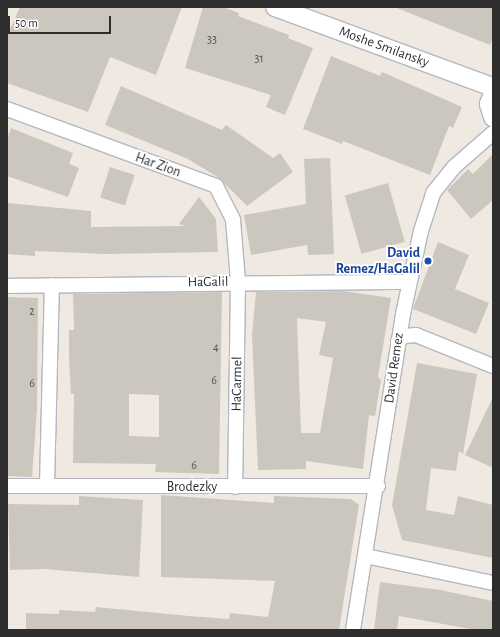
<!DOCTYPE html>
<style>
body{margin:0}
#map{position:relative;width:500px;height:637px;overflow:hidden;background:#efe9e1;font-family:"Alegreya Sans",sans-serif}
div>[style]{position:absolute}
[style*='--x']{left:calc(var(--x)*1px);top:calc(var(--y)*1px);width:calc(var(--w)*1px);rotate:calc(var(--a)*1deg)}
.building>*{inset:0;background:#cbc7bf;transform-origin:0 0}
.roads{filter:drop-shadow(1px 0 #b4b7c1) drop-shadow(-1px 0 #b4b7c1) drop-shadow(0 1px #b4b7c1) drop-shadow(0 -1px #b4b7c1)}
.minor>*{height:14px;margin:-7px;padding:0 7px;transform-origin:7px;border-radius:7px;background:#fff}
.tertiary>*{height:18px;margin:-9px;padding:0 9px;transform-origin:9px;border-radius:9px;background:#fff}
.dots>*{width:11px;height:11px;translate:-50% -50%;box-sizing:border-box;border:2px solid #fff;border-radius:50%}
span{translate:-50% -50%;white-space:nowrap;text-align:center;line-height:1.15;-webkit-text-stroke:3.5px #fff;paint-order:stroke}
.number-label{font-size:12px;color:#555452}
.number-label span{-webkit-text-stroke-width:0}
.street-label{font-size:14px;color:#2e2e2e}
.transit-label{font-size:14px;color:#164399;font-weight:700}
.right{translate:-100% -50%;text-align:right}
.frame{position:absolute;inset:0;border:8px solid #2e2e2e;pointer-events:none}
.scale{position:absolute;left:8px;top:16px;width:103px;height:18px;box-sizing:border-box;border:2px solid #2e2e2e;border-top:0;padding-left:5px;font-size:12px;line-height:14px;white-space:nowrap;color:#2e2e2e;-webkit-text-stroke:3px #fff;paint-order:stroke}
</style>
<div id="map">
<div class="building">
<i style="clip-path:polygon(20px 7px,182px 7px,156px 75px,110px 57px,88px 112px,7px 83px,7px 36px)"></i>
<i style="clip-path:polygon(203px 7px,223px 7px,239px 13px,238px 16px,289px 35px,288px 38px,313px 48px,285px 115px,266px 107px,271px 95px,185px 68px)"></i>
<i style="clip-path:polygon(394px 7px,493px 7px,493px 37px,490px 45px)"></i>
<i style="clip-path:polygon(331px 56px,380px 76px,382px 72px,462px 107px,453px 128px,449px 126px,430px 175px,343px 141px,342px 144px,303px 129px)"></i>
<i style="clip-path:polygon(121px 86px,222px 130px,226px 125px,273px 158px,280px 153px,293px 172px,247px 206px,219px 178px,188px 159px,105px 125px)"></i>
<i style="clip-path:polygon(11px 128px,73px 153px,69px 164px,79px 168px,68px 197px,7px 176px,7px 139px)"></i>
<i style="clip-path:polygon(493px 154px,493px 200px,471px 219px,447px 190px,468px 169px,473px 174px)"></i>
<i style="clip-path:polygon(330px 158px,334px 254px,308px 255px,307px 245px,251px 255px,244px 215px,306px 204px,304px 159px)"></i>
<i style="left:110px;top:167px;width:26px;height:32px;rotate:18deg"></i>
<i style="left:388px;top:183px;width:61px;height:45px;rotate:74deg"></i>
<i style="clip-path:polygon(199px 197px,216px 219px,218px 252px,105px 254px,35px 251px,35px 256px,7px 254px,7px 203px,91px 211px,91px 227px,186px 226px,179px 224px)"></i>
<i style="clip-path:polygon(438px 242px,469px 255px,455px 289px,489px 303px,476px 334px,413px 309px)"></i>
<i style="clip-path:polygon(evenodd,343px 291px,391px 298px,378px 377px,381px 380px,375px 416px,369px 415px,363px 469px,306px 461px,306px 469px,258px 470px,252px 335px,256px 292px,343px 291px,297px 318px,326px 322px,319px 355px,333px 358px,320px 433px,301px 433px,297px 318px)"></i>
<i style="clip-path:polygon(evenodd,222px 292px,219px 474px,155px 472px,156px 464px,73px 463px,74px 394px,71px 394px,69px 357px,69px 330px,74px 330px,73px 294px,222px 292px,129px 394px,159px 395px,159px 437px,129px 436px,129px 394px)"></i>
<i style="clip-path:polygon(7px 297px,38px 298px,37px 409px,32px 477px,7px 476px)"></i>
<i style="clip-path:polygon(417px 363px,477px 374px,463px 454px,459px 451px,456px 471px,431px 468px,426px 510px,454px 515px,458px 496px,493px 505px,493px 558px,402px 540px,392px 505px)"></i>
<i style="clip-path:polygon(493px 397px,493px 468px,465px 455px)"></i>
<i style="clip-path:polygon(161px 495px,274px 503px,274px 496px,351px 499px,359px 505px,339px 630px,26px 630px,26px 613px,59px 614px,59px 610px,95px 612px,96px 607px,189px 616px,229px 619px,230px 613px,268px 617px,275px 581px,161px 577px)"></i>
<i style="clip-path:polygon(79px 496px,143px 500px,139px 577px,44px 569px,10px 570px,8px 504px,79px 505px)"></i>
<i style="clip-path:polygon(380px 582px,440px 590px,493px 601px,493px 630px,476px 630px,399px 616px,397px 630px,374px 630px)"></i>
</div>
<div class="roads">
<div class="minor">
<i style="--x:7;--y:109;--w:223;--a:20.2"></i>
<i style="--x:216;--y:186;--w:38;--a:63"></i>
<i style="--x:233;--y:220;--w:61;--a:85.3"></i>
<i style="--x:238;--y:281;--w:206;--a:90.8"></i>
<i style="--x:7;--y:286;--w:402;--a:-0.6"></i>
<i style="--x:398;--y:341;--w:8;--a:-40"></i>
<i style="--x:404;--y:336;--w:12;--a:-5"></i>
<i style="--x:416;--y:335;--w:83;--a:21.9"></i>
<i style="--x:7;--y:486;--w:371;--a:0"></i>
<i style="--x:47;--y:486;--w:201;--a:-88.6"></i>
<i style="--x:366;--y:556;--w:130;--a:12"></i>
<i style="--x:353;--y:630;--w:320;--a:-81"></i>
<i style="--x:403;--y:314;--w:85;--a:-77.8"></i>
<i style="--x:421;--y:231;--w:40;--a:-72"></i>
<i style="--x:433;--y:193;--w:33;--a:-51"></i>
<i style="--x:454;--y:167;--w:52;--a:-41.1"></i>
</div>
<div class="tertiary">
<i style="--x:275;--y:7;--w:232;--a:20.2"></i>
<i style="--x:493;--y:94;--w:11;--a:112"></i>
<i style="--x:489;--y:104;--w:14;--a:73"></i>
</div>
</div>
<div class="dots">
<i style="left:428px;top:261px;background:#1a4fb4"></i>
</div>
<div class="number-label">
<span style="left:212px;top:40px">33</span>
<span style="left:259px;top:59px">31</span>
<span style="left:32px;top:312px">2</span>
<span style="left:216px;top:348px">4</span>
<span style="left:214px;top:381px">6</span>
<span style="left:32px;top:384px">6</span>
<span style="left:194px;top:466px">6</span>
</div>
<div class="street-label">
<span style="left:384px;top:47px;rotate:20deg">Moshe Smilansky</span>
<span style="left:158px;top:165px;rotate:20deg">Har Zion</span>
<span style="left:208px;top:282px;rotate:-1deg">HaGalil</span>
<span style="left:394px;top:368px;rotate:-82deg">David Remez</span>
<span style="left:237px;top:384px;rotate:-89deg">HaCarmel</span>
<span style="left:192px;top:487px">Brodezky</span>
</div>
<div class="transit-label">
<span class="right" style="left:420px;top:261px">David<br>Remez/HaGalil</span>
</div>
<div class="frame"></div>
<div class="scale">50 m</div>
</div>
